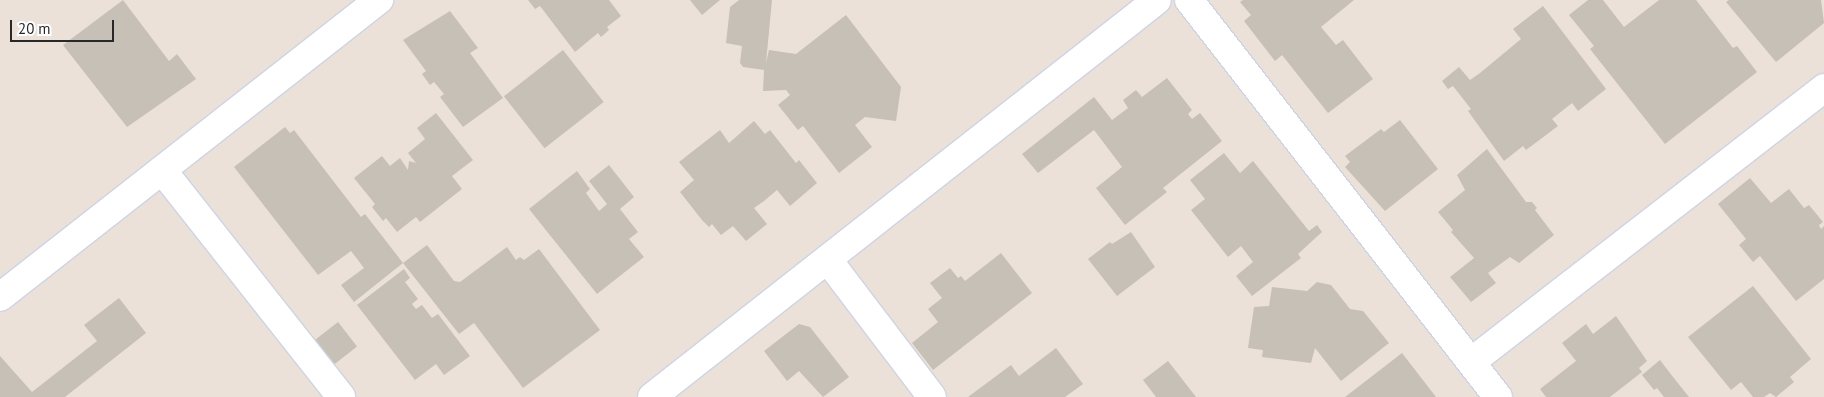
<!DOCTYPE html>
<style>
body{margin:0}
#map{position:relative;width:1824px;height:397px;overflow:hidden;background:#ece1d8;font-family:"PT Sans",sans-serif}
div>[style]{position:absolute}
[style*='--x']{left:calc(var(--x)*1px);top:calc(var(--y)*1px);width:calc(var(--w)*1px);rotate:calc(var(--a)*1deg)}
.building>*{inset:0;background:#c6c0b7;transform-origin:0 0}
.roads{filter:drop-shadow(1px 0 #ced4e2) drop-shadow(-1px 0 #ced4e2) drop-shadow(0 1px #ced4e2) drop-shadow(0 -1px #ced4e2)}
.minor>*{height:28px;margin:-14px;padding:0 14px;transform-origin:14px;border-radius:14px;background:#fff}
span{translate:-50% -50%;white-space:nowrap;text-align:center;line-height:1.15;-webkit-text-stroke:4px #fff;paint-order:stroke}
.scale{position:absolute;left:10px;top:20px;width:104px;height:22px;box-sizing:border-box;border:2px solid #282828;border-top:0;padding-left:6px;font-size:15px;line-height:18px;white-space:nowrap;color:#282828;-webkit-text-stroke:4px #fff;paint-order:stroke}
</style>
<div id="map">
<div class="building">
<i style="clip-path:polygon(123px 0,169px 61px,177px 54px,196px 79px,127px 127px,63px 45px)"></i>
<i style="clip-path:polygon(528px 0,609px 0,621px 16px,607px 27px,609px 30px,601px 37px,598px 33px,575px 52px,540px 6px,535px 9px)"></i>
<i style="clip-path:polygon(690px 0,720px 0,702px 15px)"></i>
<i style="clip-path:polygon(739px 0,772px 0,766px 63px,769px 50px,796px 54px,846px 15px,901px 87px,896px 121px,865px 117px,855px 125px,872px 147px,839px 173px,803px 126px,798px 130px,778px 105px,790px 95px,786px 90px,763px 91px,764px 70px,743px 67px,740px 63px,742px 46px,726px 43px,730px 7px)"></i>
<i style="clip-path:polygon(1243px 0,1354px 0,1321px 27px,1336px 45px,1343px 40px,1373px 79px,1328px 113px,1282px 55px,1275px 61px,1244px 21px,1251px 15px,1240px 2px)"></i>
<i style="clip-path:polygon(1588px 0,1603px 0,1624px 27px,1659px 0,1696px 0,1733px 48px,1737px 46px,1757px 72px,1665px 144px,1590px 49px,1594px 46px,1569px 15px)"></i>
<i style="clip-path:polygon(1729px 0,1821px 0,1824px 23px,1776px 62px,1726px 2px)"></i>
<i style="clip-path:polygon(1543px 6px,1606px 89px,1578px 111px,1572px 103px,1552px 119px,1558px 126px,1526px 150px,1523px 146px,1504px 161px,1468px 111px,1471px 109px,1453px 86px,1448px 89px,1442px 81px,1459px 67px,1470px 80px,1480px 73px,1521px 39px,1513px 29px)"></i>
<i style="clip-path:polygon(450px 11px,478px 48px,470px 53px,503px 98px,463px 127px,440px 97px,444px 94px,434px 82px,430px 85px,422px 74px,426px 71px,403px 40px)"></i>
<i style="left:563px;top:50px;width:66px;height:75px;rotate:52deg"></i>
<i style="clip-path:polygon(1167px 78px,1192px 110px,1188px 114px,1192px 119px,1200px 113px,1222px 141px,1163px 188px,1167px 192px,1125px 225px,1096px 188px,1122px 167px,1094px 130px,1038px 173px,1022px 154px,1094px 97px,1112px 120px,1128px 108px,1123px 100px,1136px 90px,1142px 97px)"></i>
<i style="clip-path:polygon(436px 113px,473px 160px,452px 176px,462px 189px,420px 222px,416px 217px,397px 232px,386px 218px,383px 221px,372px 207px,375px 204px,354px 178px,382px 156px,390px 166px,400px 158px,408px 170px,409px 161px,416px 163px,408px 153px,425px 139px,417px 128px)"></i>
<i style="clip-path:polygon(1400px 120px,1438px 169px,1385px 211px,1345px 167px,1350px 162px,1345px 156px,1381px 129px,1384px 132px)"></i>
<i style="clip-path:polygon(754px 121px,765px 134px,770px 130px,796px 163px,799px 160px,817px 183px,790px 206px,777px 190px,764px 201px,754px 208px,767px 224px,746px 241px,733px 226px,721px 235px,712px 224px,709px 227px,702px 220px,680px 192px,694px 180px,679px 162px,720px 130px,729px 143px)"></i>
<i style="clip-path:polygon(285px 127px,290px 133px,294px 130px,361px 217px,365px 214px,403px 263px,427px 245px,454px 281px,460px 282px,507px 247px,516px 260px,520px 257px,524px 260px,539px 249px,600px 330px,523px 388px,474px 323px,459px 334px,403px 263px,354px 302px,341px 285px,364px 268px,351px 251px,318px 275px,234px 167px)"></i>
<i style="clip-path:polygon(1487px 149px,1526px 202px,1532px 202px,1537px 208px,1535px 210px,1554px 235px,1519px 263px,1510px 257px,1488px 273px,1496px 283px,1471px 302px,1450px 277px,1474px 258px,1451px 232px,1453px 230px,1438px 212px,1465px 190px,1457px 175px)"></i>
<i style="clip-path:polygon(1224px 153px,1240px 173px,1253px 161px,1309px 231px,1317px 225px,1322px 232px,1298px 254px,1301px 258px,1252px 296px,1236px 276px,1253px 262px,1241px 246px,1228px 257px,1191px 210px,1205px 199px,1190px 180px)"></i>
<i style="clip-path:polygon(609px 165px,634px 197px,620px 209px,638px 232px,629px 239px,644px 257px,597px 294px,529px 209px,577px 171px,590px 189px,586px 193px,599px 211px,607px 204px,589px 181px)"></i>
<i style="clip-path:polygon(1750px 178px,1771px 203px,1789px 189px,1804px 208px,1809px 205px,1823px 222px,1819px 225px,1821px 229px,1824px 226px,1824px 279px,1796px 301px,1760px 256px,1753px 262px,1739px 245px,1746px 239px,1718px 204px)"></i>
<i style="clip-path:polygon(1131px 232px,1155px 267px,1117px 296px,1088px 259px,1110px 242px,1112px 244px)"></i>
<i style="clip-path:polygon(1001px 253px,1032px 293px,933px 370px,912px 343px,938px 322px,928px 309px,942px 298px,930px 283px,950px 268px,958px 278px,961px 276px,965px 281px)"></i>
<i style="clip-path:polygon(404px 269px,410px 278px,405px 282px,418px 299px,412px 304px,416px 309px,422px 305px,432px 318px,438px 314px,470px 356px,444px 375px,436px 364px,415px 380px,357px 305px)"></i>
<i style="clip-path:polygon(1317px 282px,1331px 285px,1350px 309px,1363px 311px,1389px 343px,1341px 381px,1315px 348px,1311px 363px,1262px 357px,1263px 350px,1248px 348px,1254px 307px,1269px 306px,1272px 287px,1307px 291px)"></i>
<i style="clip-path:polygon(1753px 286px,1811px 359px,1790px 377px,1794px 382px,1776px 397px,1770px 393px,1764px 397px,1753px 397px,1741px 382px,1731px 390px,1688px 337px)"></i>
<i style="clip-path:polygon(119px 298px,146px 333px,65px 397px,0 397px,0 356px,32px 392px,97px 341px,84px 325px)"></i>
<i style="clip-path:polygon(1616px 316px,1647px 361px,1639px 368px,1642px 372px,1610px 397px,1546px 397px,1540px 389px,1576px 361px,1562px 343px,1586px 324px,1593px 334px)"></i>
<i style="left:338px;top:322px;width:31px;height:41px;rotate:52deg"></i>
<i style="clip-path:polygon(799px 324px,810px 327px,849px 377px,823px 397px,799px 371px,787px 381px,764px 351px)"></i>
<i style="clip-path:polygon(1056px 348px,1083px 384px,1065px 397px,968px 397px,1011px 365px,1019px 376px)"></i>
<i style="clip-path:polygon(1402px 353px,1436px 397px,1345px 397px)"></i>
<i style="clip-path:polygon(1660px 360px,1673px 377px,1689px 397px,1664px 397px,1657px 388px,1654px 390px,1642px 375px)"></i>
<i style="clip-path:polygon(1168px 361px,1196px 397px,1156px 397px,1143px 380px)"></i>
</div>
<div class="roads">
<div class="minor">
<i style="--x:1189;--y:0;--w:503;--a:52.11"></i>
<i style="--x:162;--y:170;--w:289;--a:51.7"></i>
<i style="--x:828;--y:260;--w:172;--a:52.8"></i>
<i style="--x:0;--y:297;--w:482;--a:-38.1"></i>
<i style="--x:1471;--y:362;--w:447;--a:-37.8"></i>
<i style="--x:652;--y:397;--w:642;--a:-38.17"></i>
</div>
</div>
<div class="scale">20 m</div>
</div>
